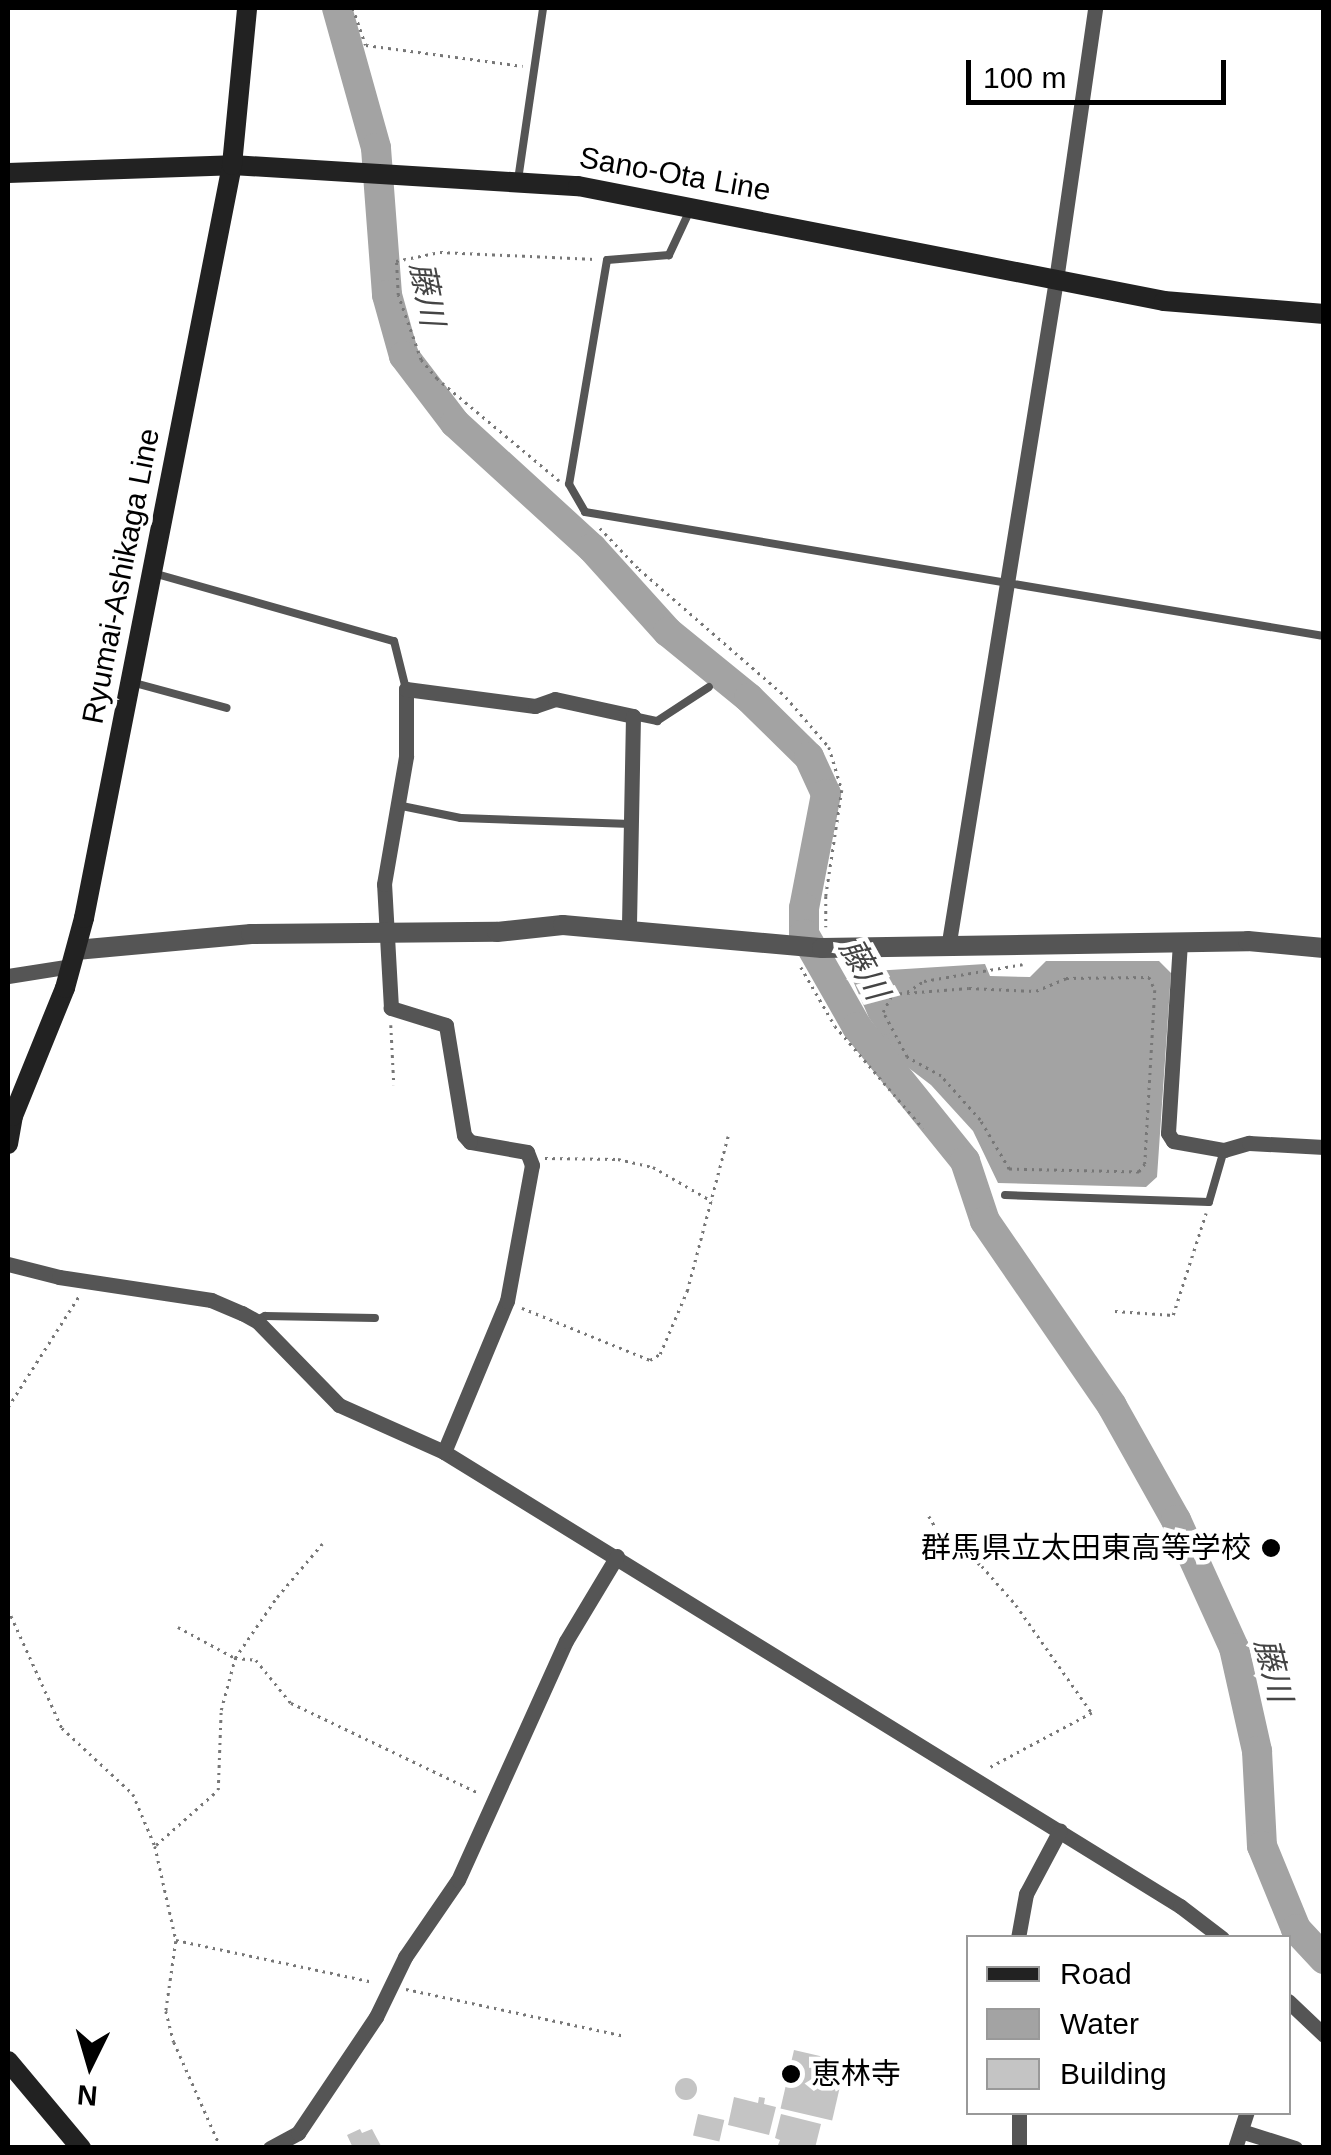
<!DOCTYPE html>
<meta charset="utf-8">
<style>
body{margin:0}
#map{position:relative;width:1331px;height:2155px;overflow:hidden;background:#fff;font-family:Helvetica,"Noto Sans JP",sans-serif}
div>[style]{position:absolute}
[style*='--x']{left:calc(var(--x)*1px);top:calc(var(--y)*1px);width:calc(var(--w)*1px);rotate:calc(var(--a)*1deg)}
.water>*{inset:0;background:#a3a3a3}
.stream>*{height:5px;margin:-2.5px;padding:0 2.5px;transform-origin:2.5px;border-radius:2.5px;background:#a3a3a3}
.river>*{height:30px;margin:-15px;padding:0 15px;transform-origin:15px;border-radius:15px;background:#a3a3a3}
.building>*{inset:0;background:#c4c4c4;transform-origin:0 0}
.round{border-radius:50%}
.path>*{height:2.5px;margin-top:-1.25px;transform-origin:0;background:repeating-linear-gradient(90deg,#777 0 2.5px,transparent 0 7.5px)}
.service>*{height:8px;margin:-4px;padding:0 4px;transform-origin:4px;border-radius:4px;background:#555}
.minor>*{height:15px;margin:-7.5px;padding:0 7.5px;transform-origin:7.5px;border-radius:7.5px;background:#555}
.tertiary>*{height:20px;margin:-10px;padding:0 10px;transform-origin:10px;border-radius:10px;background:#555}
.secondary>*{height:20px;margin:-10px;padding:0 10px;transform-origin:10px;border-radius:10px;background:#222}
.dots>*{width:28px;height:28px;translate:-50% -50%;box-sizing:border-box;border:5px solid #fff;border-radius:50%}
span{translate:-50% -50%;white-space:nowrap;text-align:center;line-height:1.15;-webkit-text-stroke:9px #fff;paint-order:stroke}
.street-label{font-size:30px;color:#000}
.poi-label{font-size:30px;color:#000}
.right{translate:-100% -50%;text-align:right}
.left{translate:0 -50%;text-align:left}
.water-label{font-size:32px;color:#444;font-style:italic}
.frame{position:absolute;inset:0;border:10px solid #000;pointer-events:none}
.legend{position:absolute;left:966px;top:1935px;width:325px;height:180px;box-sizing:border-box;background:#fff;border:2px solid #999;margin:0;padding:12px 18px;list-style:none;font-size:30px;color:#000}
.legend li{display:flex;align-items:center;gap:20px;height:50px}
.legend b{width:50px;border:2px solid #999}
.north{position:absolute;left:40px;top:2015px;width:100px;height:100px;-webkit-text-stroke:8px #fff;paint-order:stroke;rotate:185deg;font-size:28px;font-weight:700;line-height:40px;text-align:center;color:#000}
.north::after{content:'';display:block;margin:auto;width:35px;height:45px;background:#000;clip-path:polygon(50% 0,100% 100%,50% 72%,0 100%)}
.scale{position:absolute;left:966px;top:60px;width:260px;height:45px;box-sizing:border-box;border:5px solid #000;border-top:0;padding-left:12px;font-size:30px;line-height:35px;white-space:nowrap;color:#000;-webkit-text-stroke:8px #fff;paint-order:stroke}
</style>
<div id="map">
<div class="water">
<i style="clip-path:polygon(1046px 961px,1159px 961px,1171px 973px,1157px 1177px,1146px 1187px,998px 1183px,973px 1131px,931px 1085px,901px 1062px,869px 1018px,851px 976px,858px 972px,985px 964px,990px 976px,1030px 977px)"></i>
</div>
<div class="stream">
<i style="--x:826;--y:978;--w:11;--a:0"></i>
<i style="--x:869;--y:1043;--w:22;--a:-21"></i>
</div>
<div class="river">
<i style="--x:337;--y:8;--w:145;--a:74.4"></i>
<i style="--x:376;--y:148;--w:147;--a:85.7"></i>
<i style="--x:387;--y:295;--w:63;--a:74.4"></i>
<i style="--x:404;--y:356;--w:84;--a:52.7"></i>
<i style="--x:455;--y:423;--w:185;--a:42.4"></i>
<i style="--x:592;--y:548;--w:113;--a:47.9"></i>
<i style="--x:668;--y:632;--w:104;--a:39.2"></i>
<i style="--x:749;--y:698;--w:84;--a:44.5"></i>
<i style="--x:809;--y:757;--w:41;--a:65.3"></i>
<i style="--x:826;--y:794;--w:116;--a:100.9"></i>
<i style="--x:804;--y:908;--w:26;--a:90"></i>
<i style="--x:804;--y:934;--w:107;--a:60.3"></i>
<i style="--x:857;--y:1027;--w:172;--a:51.1"></i>
<i style="--x:965;--y:1161;--w:63;--a:71.6"></i>
<i style="--x:985;--y:1221;--w:224;--a:55.5"></i>
<i style="--x:1112;--y:1406;--w:131;--a:60.7"></i>
<i style="--x:1176;--y:1520;--w:141;--a:65.6"></i>
<i style="--x:1234;--y:1648;--w:106;--a:77.4"></i>
<i style="--x:1257;--y:1751;--w:95;--a:87"></i>
<i style="--x:1262;--y:1846;--w:90;--a:67.7"></i>
<i style="--x:1296;--y:1929;--w:41;--a:47"></i>
</div>
<div class="building">
<i style="left:794px;top:2050px;width:53px;height:60px;rotate:13deg"></i>
<i class="round" style="left:675px;top:2078px;width:22px;height:22px"></i>
<i style="clip-path:polygon(734px 2097px,758px 2103px,759px 2097px,765px 2098px,764px 2104px,776px 2107px,769px 2135px,728px 2125px)"></i>
<i style="left:698px;top:2114px;width:27px;height:22px;rotate:13deg"></i>
<i style="clip-path:polygon(781px 2114px,821px 2124px,815px 2148px,778px 2145px,780px 2140px,775px 2138px)"></i>
<i style="clip-path:polygon(360px 2129px,362px 2133px,372px 2129px,381px 2146px,353px 2148px,347px 2135px)"></i>
</div>
<div class="path">
<i style="--x:353;--y:8;--w:39;--a:71"></i>
<i style="--x:366;--y:45;--w:158;--a:7.6"></i>
<i style="--x:559;--y:481;--w:159;--a:-140.1"></i>
<i style="--x:437;--y:379;--w:25;--a:-130"></i>
<i style="--x:421;--y:360;--w:69;--a:-109.5"></i>
<i style="--x:398;--y:295;--w:34;--a:-93"></i>
<i style="--x:396;--y:261;--w:45;--a:-11.6"></i>
<i style="--x:440;--y:252;--w:155;--a:2.6"></i>
<i style="--x:600;--y:528;--w:57;--a:46.4"></i>
<i style="--x:639;--y:569;--w:195;--a:41"></i>
<i style="--x:786;--y:697;--w:66;--a:49.3"></i>
<i style="--x:829;--y:747;--w:45;--a:73.2"></i>
<i style="--x:842;--y:790;--w:107;--a:98.6"></i>
<i style="--x:826;--y:896;--w:31;--a:90"></i>
<i style="--x:801;--y:967;--w:68;--a:60"></i>
<i style="--x:835;--y:1026;--w:135;--a:49.2"></i>
<i style="--x:1149;--y:977;--w:14;--a:65"></i>
<i style="--x:1155;--y:990;--w:174;--a:93.3"></i>
<i style="--x:1145;--y:1164;--w:10;--a:127"></i>
<i style="--x:1139;--y:1172;--w:130;--a:-178.7"></i>
<i style="--x:1009;--y:1169;--w:57;--a:-120.6"></i>
<i style="--x:980;--y:1120;--w:59;--a:-131.6"></i>
<i style="--x:941;--y:1076;--w:39;--a:-151"></i>
<i style="--x:907;--y:1057;--w:51;--a:-118.1"></i>
<i style="--x:883;--y:1012;--w:20;--a:-63"></i>
<i style="--x:892;--y:994;--w:77;--a:-4.5"></i>
<i style="--x:969;--y:988;--w:67;--a:2.6"></i>
<i style="--x:1036;--y:991;--w:33;--a:-23"></i>
<i style="--x:1066;--y:978;--w:83;--a:-0.7"></i>
<i style="--x:907;--y:992;--w:20;--a:-33"></i>
<i style="--x:924;--y:981;--w:100;--a:-9.7"></i>
<i style="--x:391;--y:1025;--w:60;--a:87.1"></i>
<i style="--x:545;--y:1158;--w:73;--a:0.8"></i>
<i style="--x:618;--y:1159;--w:36;--a:13"></i>
<i style="--x:653;--y:1167;--w:68;--a:30"></i>
<i style="--x:522;--y:1308;--w:138;--a:22.1"></i>
<i style="--x:650;--y:1360;--w:12;--a:-31"></i>
<i style="--x:660;--y:1354;--w:69;--a:-66.8"></i>
<i style="--x:687;--y:1291;--w:160;--a:-75.2"></i>
<i style="--x:1115;--y:1311;--w:58;--a:3.9"></i>
<i style="--x:1173;--y:1315;--w:107;--a:-72.1"></i>
<i style="--x:8;--y:1407;--w:132;--a:-57.4"></i>
<i style="--x:929;--y:1516;--w:24;--a:60"></i>
<i style="--x:941;--y:1537;--w:50;--a:35.3"></i>
<i style="--x:982;--y:1566;--w:52;--a:48.9"></i>
<i style="--x:1016;--y:1605;--w:132;--a:54.9"></i>
<i style="--x:1092;--y:1713;--w:119;--a:151.9"></i>
<i style="--x:8;--y:1609;--w:131;--a:65.6"></i>
<i style="--x:62;--y:1728;--w:97;--a:42.9"></i>
<i style="--x:133;--y:1794;--w:56;--a:67.1"></i>
<i style="--x:155;--y:1846;--w:96;--a:77.4"></i>
<i style="--x:176;--y:1940;--w:202;--a:12"></i>
<i style="--x:178;--y:1627;--w:65;--a:28.5"></i>
<i style="--x:235;--y:1658;--w:21;--a:5"></i>
<i style="--x:256;--y:1660;--w:55;--a:50.9"></i>
<i style="--x:291;--y:1703;--w:206;--a:25.6"></i>
<i style="--x:156;--y:1845;--w:83;--a:-41.6"></i>
<i style="--x:218;--y:1790;--w:80;--a:-87.9"></i>
<i style="--x:221;--y:1710;--w:54;--a:-74.9"></i>
<i style="--x:235;--y:1658;--w:74;--a:-55.5"></i>
<i style="--x:277;--y:1597;--w:70;--a:-49.7"></i>
<i style="--x:176;--y:1941;--w:71;--a:98.1"></i>
<i style="--x:166;--y:2011;--w:32;--a:76"></i>
<i style="--x:174;--y:2042;--w:116;--a:66.1"></i>
<i style="--x:406;--y:1989;--w:224;--a:12.1"></i>
<i style="--x:417;--y:2148;--w:1;--a:-45"></i>
</div>
<div class="service">
<i style="--x:518;--y:180;--w:174;--a:-81.7"></i>
<i style="--x:690;--y:210;--w:50;--a:115"></i>
<i style="--x:669;--y:255;--w:62;--a:175.4"></i>
<i style="--x:607;--y:260;--w:227;--a:99.6"></i>
<i style="--x:569;--y:484;--w:32;--a:60"></i>
<i style="--x:585;--y:512;--w:749;--a:9.53"></i>
<i style="--x:153;--y:573;--w:250;--a:15.8"></i>
<i style="--x:394;--y:641;--w:49;--a:76"></i>
<i style="--x:131;--y:682;--w:99;--a:15.2"></i>
<i style="--x:633;--y:716;--w:25;--a:12"></i>
<i style="--x:657;--y:721;--w:62;--a:-33.2"></i>
<i style="--x:397;--y:805;--w:65;--a:11.5"></i>
<i style="--x:461;--y:818;--w:170;--a:2"></i>
<i style="--x:1005;--y:1195;--w:204;--a:2"></i>
<i style="--x:1209;--y:1202;--w:54;--a:-73.9"></i>
<i style="--x:255;--y:1321;--w:11;--a:-27"></i>
<i style="--x:265;--y:1316;--w:110;--a:1"></i>
</div>
<div class="minor">
<i style="--x:1180;--y:942;--w:191;--a:93.6"></i>
<i style="--x:1168;--y:1133;--w:9;--a:58"></i>
<i style="--x:1173;--y:1141;--w:52;--a:10"></i>
<i style="--x:1224;--y:1150;--w:26;--a:-16"></i>
<i style="--x:1249;--y:1143;--w:75;--a:3.1"></i>
<i style="--x:948;--y:948;--w:677;--a:-80.82"></i>
<i style="--x:1056;--y:280;--w:275;--a:-81.8"></i>
<i style="--x:8;--y:976;--w:65;--a:-8.9"></i>
<i style="--x:8;--y:1264;--w:53;--a:14.3"></i>
<i style="--x:59;--y:1277;--w:154;--a:8.6"></i>
<i style="--x:211;--y:1300;--w:34;--a:23"></i>
<i style="--x:242;--y:1313;--w:18;--a:29"></i>
<i style="--x:258;--y:1322;--w:116;--a:45.7"></i>
<i style="--x:339;--y:1405;--w:115;--a:24.1"></i>
<i style="--x:444;--y:1452;--w:865;--a:31.67"></i>
<i style="--x:1180;--y:1906;--w:53;--a:37.3"></i>
<i style="--x:444;--y:1452;--w:164;--a:-67.4"></i>
<i style="--x:507;--y:1301;--w:138;--a:-79.6"></i>
<i style="--x:532;--y:1165;--w:14;--a:-111"></i>
<i style="--x:527;--y:1152;--w:58;--a:-170"></i>
<i style="--x:470;--y:1142;--w:9;--a:-131"></i>
<i style="--x:464;--y:1135;--w:111;--a:-99.3"></i>
<i style="--x:446;--y:1025;--w:58;--a:-162.8"></i>
<i style="--x:391;--y:1008;--w:124;--a:-93.2"></i>
<i style="--x:384;--y:884;--w:130;--a:-80.2"></i>
<i style="--x:406;--y:756;--w:67;--a:-90"></i>
<i style="--x:406;--y:689;--w:130;--a:7.5"></i>
<i style="--x:535;--y:706;--w:21;--a:-19"></i>
<i style="--x:555;--y:699;--w:80;--a:12.3"></i>
<i style="--x:633;--y:716;--w:215;--a:91.1"></i>
<i style="--x:1018;--y:1938;--w:45;--a:-79.7"></i>
<i style="--x:1026;--y:1894;--w:72;--a:-62"></i>
<i style="--x:1288;--y:2001;--w:50;--a:43.4"></i>
<i style="--x:1019;--y:2112;--w:36;--a:90"></i>
<i style="--x:1241;--y:2131;--w:57;--a:17.5"></i>
<i style="--x:270;--y:2148;--w:32;--a:-28"></i>
<i style="--x:298;--y:2133;--w:140;--a:-56.1"></i>
<i style="--x:376;--y:2017;--w:67;--a:-64.2"></i>
<i style="--x:405;--y:1957;--w:93;--a:-55.5"></i>
<i style="--x:458;--y:1880;--w:262;--a:-65.7"></i>
<i style="--x:566;--y:1641;--w:99;--a:-59"></i>
<i style="--x:1235;--y:2148;--w:38;--a:-72"></i>
</div>
<div class="tertiary">
<i style="--x:76;--y:950;--w:176;--a:-5.2"></i>
<i style="--x:251;--y:934;--w:246;--a:-0.5"></i>
<i style="--x:497;--y:932;--w:66;--a:-6.1"></i>
<i style="--x:563;--y:925;--w:260;--a:5.1"></i>
<i style="--x:822;--y:948;--w:426;--a:-0.9"></i>
<i style="--x:1248;--y:941;--w:76;--a:5.3"></i>
</div>
<div class="secondary">
<i style="--x:8;--y:173;--w:224;--a:-2"></i>
<i style="--x:232;--y:165;--w:347;--a:3.5"></i>
<i style="--x:578;--y:186;--w:597;--a:11.1"></i>
<i style="--x:1164;--y:301;--w:161;--a:4.6"></i>
<i style="--x:8;--y:1144;--w:28;--a:-80"></i>
<i style="--x:13;--y:1116;--w:138;--a:-67.9"></i>
<i style="--x:65;--y:988;--w:73;--a:-74.8"></i>
<i style="--x:84;--y:918;--w:767;--a:-78.88"></i>
<i style="--x:232;--y:165;--w:158;--a:-84.5"></i>
<i style="--x:8;--y:2061;--w:114;--a:50"></i>
</div>
<div class="dots">
<i style="left:1271px;top:1548px;background:#000"></i>
<i style="left:791px;top:2074px;background:#000"></i>
</div>
<div class="street-label">
<span style="left:675px;top:174px;rotate:10deg">Sano-Ota Line</span>
<span style="left:121px;top:576px;rotate:-79deg">Ryumai-Ashikaga Line</span>
</div>
<div class="poi-label">
<span class="right" style="left:1251px;top:1548px">群馬県立太田東高等学校</span>
<span class="left" style="left:811px;top:2074px">恵林寺</span>
</div>
<div class="water-label">
<span style="left:427px;top:294px;rotate:79deg">藤川</span>
<span style="left:864px;top:969px;rotate:61deg">藤川</span>
<span style="left:1273px;top:1670px;rotate:76deg">藤川</span>
</div>
<div class="frame"></div>
<ul class="legend">
<li><b style="height:12px;background:#222"></b>Road</li>
<li><b style="height:28px;background:#a3a3a3"></b>Water</li>
<li><b style="height:28px;background:#c4c4c4"></b>Building</li>
</ul>
<div class="north">N</div>
<div class="scale">100 m</div>
</div>
